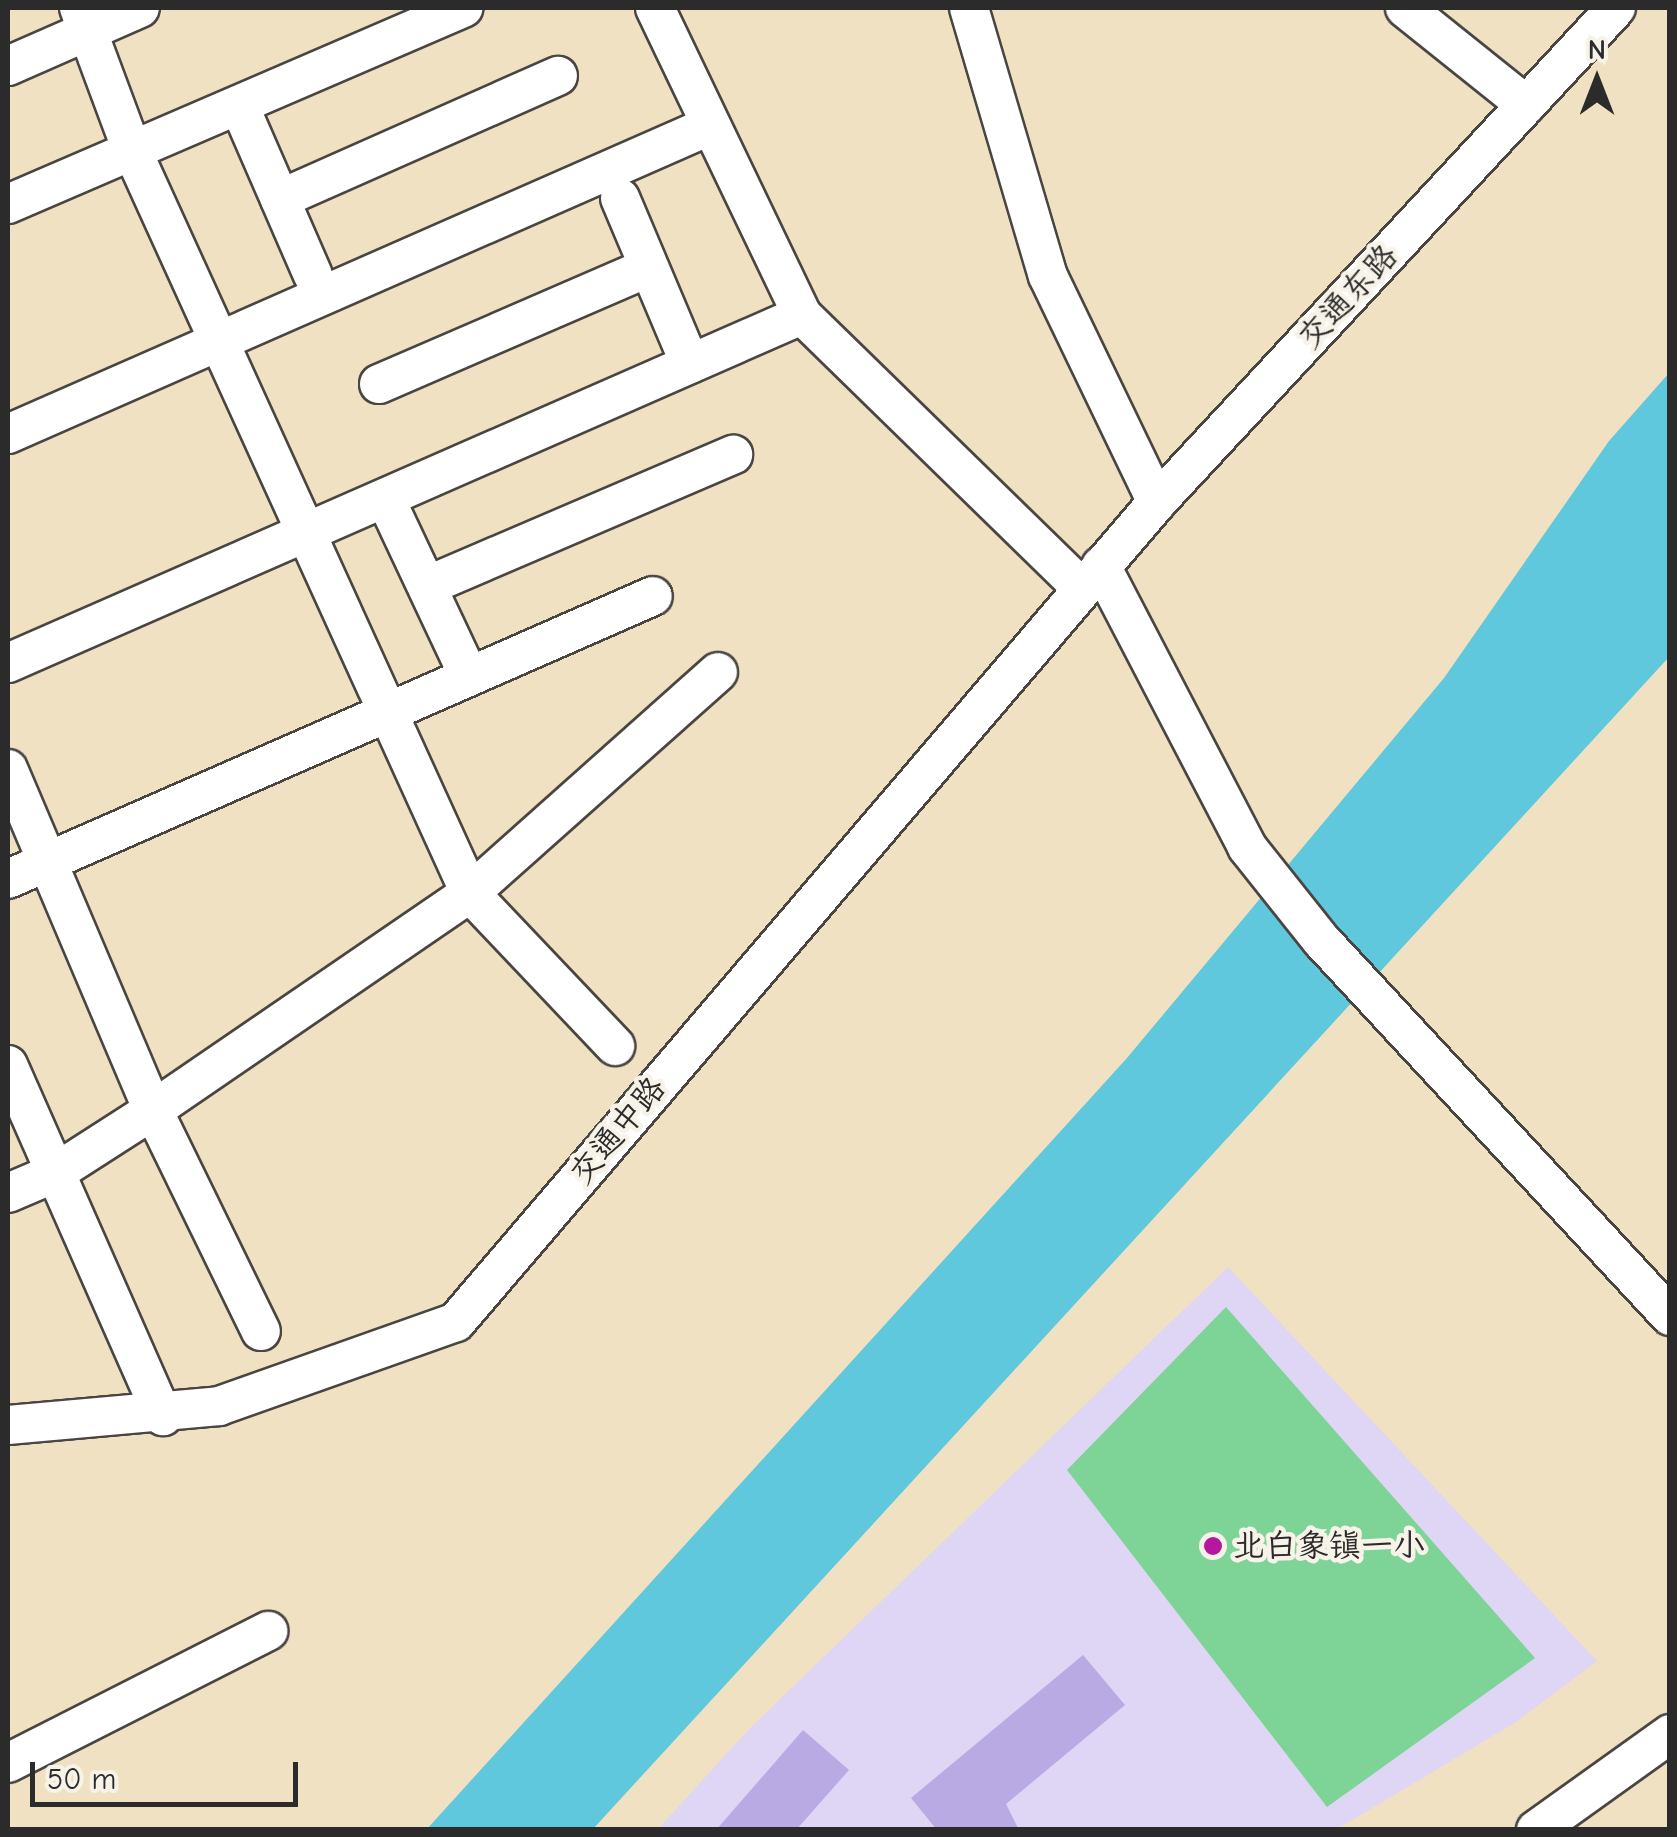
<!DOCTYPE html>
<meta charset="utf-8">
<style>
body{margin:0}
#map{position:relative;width:1677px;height:1837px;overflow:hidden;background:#f0e1c2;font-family:"Comic Neue","LXGW WenKai TC",sans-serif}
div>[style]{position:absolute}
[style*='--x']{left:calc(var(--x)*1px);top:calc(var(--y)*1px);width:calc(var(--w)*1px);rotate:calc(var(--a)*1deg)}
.built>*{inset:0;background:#dfd5f5}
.green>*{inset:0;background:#7ed397}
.water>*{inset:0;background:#60c8dc}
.building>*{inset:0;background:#b9aae3}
.roads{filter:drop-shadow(2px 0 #494642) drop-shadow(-2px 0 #494642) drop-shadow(0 2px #494642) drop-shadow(0 -2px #494642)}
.minor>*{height:38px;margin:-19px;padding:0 19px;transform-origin:19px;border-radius:19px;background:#fff}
.dots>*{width:28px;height:28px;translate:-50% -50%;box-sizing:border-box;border:5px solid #f7f3e8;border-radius:50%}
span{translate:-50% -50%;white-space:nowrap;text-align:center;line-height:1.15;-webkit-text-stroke:9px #f7f3e8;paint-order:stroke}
.street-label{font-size:32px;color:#2b2b2b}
.poi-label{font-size:32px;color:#2b2b2b}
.left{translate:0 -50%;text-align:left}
.frame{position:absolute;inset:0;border:10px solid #2b2b2b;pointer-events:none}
.north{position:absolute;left:1547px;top:30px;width:100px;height:100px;-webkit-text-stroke:8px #f7f3e8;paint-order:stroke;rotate:0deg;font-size:28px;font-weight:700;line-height:40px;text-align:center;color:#2b2b2b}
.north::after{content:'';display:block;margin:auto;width:35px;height:45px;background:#2b2b2b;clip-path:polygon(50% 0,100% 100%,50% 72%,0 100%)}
.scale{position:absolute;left:30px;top:1762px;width:268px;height:45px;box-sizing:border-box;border:5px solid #2b2b2b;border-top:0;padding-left:12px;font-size:30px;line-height:35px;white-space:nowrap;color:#2b2b2b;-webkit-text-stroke:8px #f7f3e8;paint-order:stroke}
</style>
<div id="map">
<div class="built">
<i style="clip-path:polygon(1228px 1267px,1597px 1661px,1516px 1722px,1337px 1829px,657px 1830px,751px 1727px)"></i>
</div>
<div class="green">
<i style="clip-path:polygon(1226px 1307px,1535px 1658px,1327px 1807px,1067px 1470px)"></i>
</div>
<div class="water">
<i style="clip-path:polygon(1669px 373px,1669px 657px,593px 1829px,426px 1830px,1127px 1058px,1444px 678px,1609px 441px)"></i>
</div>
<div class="building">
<i style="clip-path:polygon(1083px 1655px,1125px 1705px,1006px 1804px,1019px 1830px,937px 1830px,911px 1798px)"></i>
<i style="clip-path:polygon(803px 1730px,849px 1770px,796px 1830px,716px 1830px)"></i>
</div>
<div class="roads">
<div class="minor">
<i style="--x:79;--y:8;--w:149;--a:69.6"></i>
<i style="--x:131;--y:148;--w:819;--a:65.53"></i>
<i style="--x:470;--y:893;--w:211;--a:46.5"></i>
<i style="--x:655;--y:8;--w:340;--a:64.4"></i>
<i style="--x:802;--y:315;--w:391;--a:44.3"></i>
<i style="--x:969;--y:8;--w:279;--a:73.6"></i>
<i style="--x:1048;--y:276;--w:251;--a:64.3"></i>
<i style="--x:1405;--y:8;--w:155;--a:38.7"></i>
<i style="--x:8;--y:66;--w:144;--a:-23.7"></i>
<i style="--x:239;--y:105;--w:185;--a:66.5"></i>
<i style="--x:620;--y:198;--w:180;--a:67.1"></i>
<i style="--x:280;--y:199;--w:304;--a:-23.9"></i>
<i style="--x:8;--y:204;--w:496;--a:-23.3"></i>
<i style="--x:379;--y:384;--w:292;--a:-23.4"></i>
<i style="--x:8;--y:434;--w:766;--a:-23.72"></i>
<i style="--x:386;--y:500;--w:195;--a:64.8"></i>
<i style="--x:1101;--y:566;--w:317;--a:62.5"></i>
<i style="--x:1247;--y:847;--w:119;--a:51.5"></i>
<i style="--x:1321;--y:940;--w:513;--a:47.13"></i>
<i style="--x:429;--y:585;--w:331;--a:-23.2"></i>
<i style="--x:8;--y:663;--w:867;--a:-23.67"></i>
<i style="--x:8;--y:769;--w:371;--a:67"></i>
<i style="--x:153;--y:1110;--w:246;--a:64"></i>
<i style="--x:8;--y:879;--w:704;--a:-23.69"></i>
<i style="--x:8;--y:1065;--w:384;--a:66.2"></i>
<i style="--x:8;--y:1193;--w:51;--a:-23.1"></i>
<i style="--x:55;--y:1173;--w:117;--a:-32.7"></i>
<i style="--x:153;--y:1110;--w:384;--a:-34.4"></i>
<i style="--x:470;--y:893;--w:332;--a:-41.7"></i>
<i style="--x:8;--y:1425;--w:212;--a:-5.1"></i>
<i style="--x:219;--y:1406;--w:251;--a:-19.5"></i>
<i style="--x:456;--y:1322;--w:1079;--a:-49.47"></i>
<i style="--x:1157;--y:502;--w:674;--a:-47.1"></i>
<i style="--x:8;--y:1763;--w:292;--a:-26.9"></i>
<i style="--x:1536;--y:1830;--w:165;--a:-35.6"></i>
</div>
</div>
<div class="dots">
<i style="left:1213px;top:1546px;background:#b5179e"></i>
</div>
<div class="street-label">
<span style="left:1348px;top:297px;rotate:-47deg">交通东路</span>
<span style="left:618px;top:1131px;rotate:-50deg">交通中路</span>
</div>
<div class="poi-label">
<span class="left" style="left:1233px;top:1546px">北白象镇一小</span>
</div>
<div class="frame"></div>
<div class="north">N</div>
<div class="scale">50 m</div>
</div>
